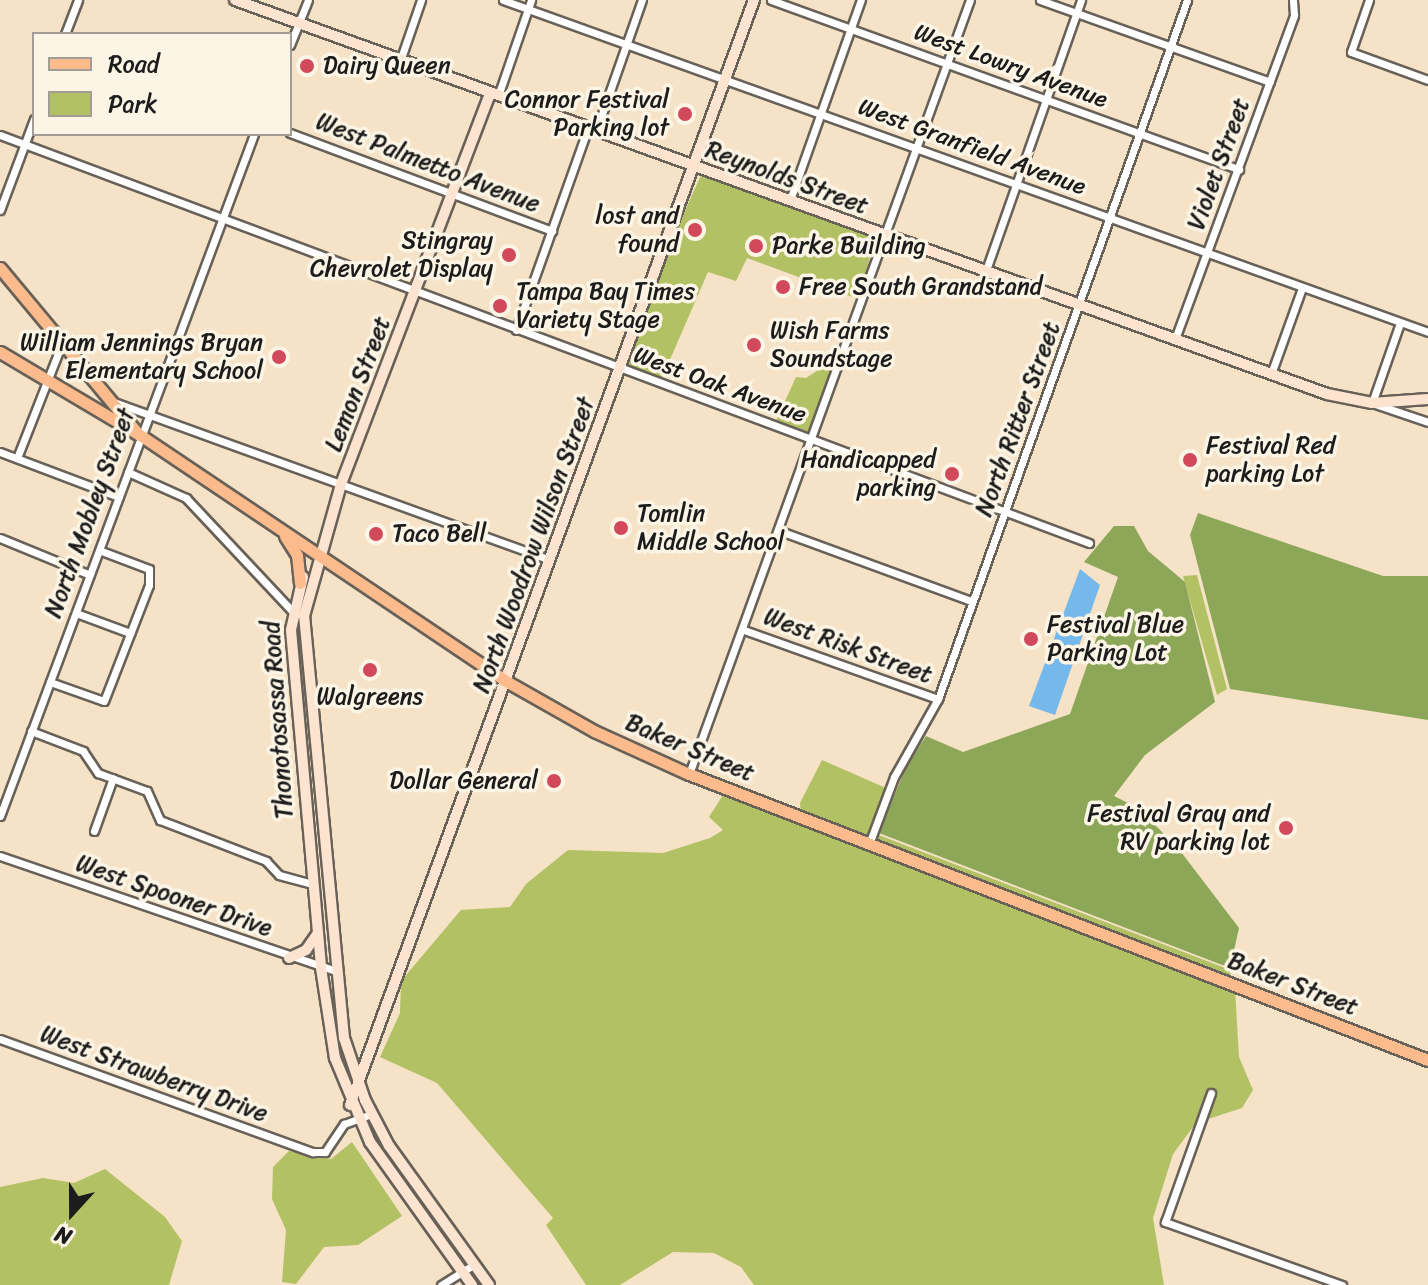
<!DOCTYPE html>
<style>
body{margin:0}
#map{position:relative;width:1428px;height:1285px;overflow:hidden;background:#f6e2c7;font-family:Sriracha,sans-serif}
div>[style]{position:absolute}
[style*='--x']{left:calc(var(--x)*1px);top:calc(var(--y)*1px);width:calc(var(--w)*1px);rotate:calc(var(--a)*1deg)}
.green>*{inset:0;background:#b2c163;transform-origin:0 0}
.forest>*{inset:0;background:#8da759}
.water>*{inset:0;background:#75b8eb}
.roads{filter:drop-shadow(2px 0 #686158) drop-shadow(-2px 0 #686158) drop-shadow(0 2px #686158) drop-shadow(0 -2px #686158)}
.street>*{height:7px;margin:-3.5px;padding:0 3.5px;transform-origin:3.5px;border-radius:3.5px;background:#fff}
.secondary>*{height:10px;margin:-5px;padding:0 5px;transform-origin:5px;border-radius:5px;background:#fde4d1}
.primary>*{height:11px;margin:-5.5px;padding:0 5.5px;transform-origin:5.5px;border-radius:5.5px;background:#fbbb8c}
.dots>*{width:22px;height:22px;translate:-50% -50%;box-sizing:border-box;border:4px solid #fcf5e5;border-radius:50%}
span{translate:-50% -50%;white-space:nowrap;text-align:center;line-height:1.15;-webkit-text-stroke:7px #fcf5e5;paint-order:stroke}
.poi-label{font-size:24px;color:#1c1c1c}
.left{translate:0 -50%;text-align:left}
.right{translate:-100% -50%;text-align:right}
.street-label{font-size:24px;color:#1c1c1c}
.legend{position:absolute;left:32px;top:32px;width:260px;height:104px;box-sizing:border-box;background:#fcf5e5;border:2px solid #a29e95;margin:0;padding:10px 14px;list-style:none;font-size:24px;color:#1c1c1c}
.legend li{display:flex;align-items:center;gap:16px;height:40px}
.legend b{width:40px;border:2px solid #a29e95}
.north{position:absolute;left:32px;top:1173px;width:80px;height:80px;-webkit-text-stroke:6px #fcf5e5;paint-order:stroke;rotate:201deg;font-size:22px;font-weight:700;line-height:32px;text-align:center;color:#1c1c1c}
.north::after{content:'';display:block;margin:auto;width:28px;height:36px;background:#1c1c1c;clip-path:polygon(50% 0,100% 100%,50% 72%,0 100%)}
</style>
<div id="map">
<div class="green">
<i style="clip-path:polygon(702px 173px,876px 236px,858px 299px,747px 258px,736px 281px,708px 272px,662px 378px,626px 365px,667px 250px)"></i>
<i style="clip-path:polygon(837px 358px,809px 433px,776px 421px,796px 377px,806px 378px)"></i>
<i style="clip-path:polygon(1197px 575px,1227px 689px,1217px 695px,1183px 576px)"></i>
<i style="clip-path:polygon(822px 760px,886px 788px,867px 838px,801px 813px,800px 803px)"></i>
<i style="clip-path:polygon(723px 795px,1235px 989px,1239px 1057px,1253px 1090px,1242px 1108px,1196px 1123px,1173px 1154px,1153px 1218px,1164px 1285px,754px 1285px,741px 1267px,714px 1253px,673px 1252px,620px 1285px,586px 1285px,546px 1225px,553px 1218px,437px 1083px,380px 1057px,400px 1013px,401px 981px,461px 910px,510px 907px,526px 884px,568px 850px,663px 853px,710px 838px,723px 830px,709px 817px)"></i>
<i style="left:876px;top:834px;width:381px;height:7px;rotate:21deg"></i>
<i style="clip-path:polygon(352px 1142px,402px 1216px,358px 1245px,324px 1247px,296px 1284px,282px 1282px,286px 1230px,272px 1199px,273px 1167px,289px 1151px,331px 1159px)"></i>
<i style="clip-path:polygon(105px 1169px,165px 1217px,182px 1241px,169px 1285px,0 1285px,0 1187px,43px 1178px,74px 1183px)"></i>
</div>
<div class="forest">
<i style="clip-path:polygon(1198px 513px,1383px 576px,1428px 576px,1428px 720px,1230px 689px,1190px 535px)"></i>
<i style="clip-path:polygon(1114px 526px,1134px 526px,1148px 551px,1185px 582px,1215px 702px,1145px 755px,1114px 796px,1138px 808px,1178px 848px,1239px 928px,1230px 968px,879px 833px,906px 767px,926px 736px,963px 752px,1070px 714px,1118px 577px,1084px 562px)"></i>
</div>
<div class="water">
<i style="clip-path:polygon(1080px 569px,1100px 585px,1055px 715px,1029px 706px)"></i>
</div>
<div class="roads">
<div class="street">
<i style="--x:503;--y:0;--w:983;--a:19.74"></i>
<i style="--x:771;--y:0;--w:498;--a:19.9"></i>
<i style="--x:1040;--y:0;--w:244;--a:19.6"></i>
<i style="--x:1369;--y:0;--w:55;--a:109.1"></i>
<i style="--x:1351;--y:52;--w:82;--a:20"></i>
<i style="--x:65;--y:34;--w:36;--a:-69"></i>
<i style="--x:290;--y:45;--w:48;--a:-68.2"></i>
<i style="--x:400;--y:61;--w:65;--a:-71"></i>
<i style="--x:498;--y:96;--w:102;--a:-71"></i>
<i style="--x:596;--y:131;--w:139;--a:-70.7"></i>
<i style="--x:290;--y:133;--w:280;--a:20.5"></i>
<i style="--x:0;--y:135;--w:1163;--a:20.54"></i>
<i style="--x:790;--y:200;--w:212;--a:-70.5"></i>
<i style="--x:0;--y:210;--w:97;--a:-69.5"></i>
<i style="--x:986;--y:270;--w:286;--a:-70.6"></i>
<i style="--x:1400;--y:323;--w:85;--a:109.3"></i>
<i style="--x:1372;--y:403;--w:59;--a:18.7"></i>
<i style="--x:516;--y:330;--w:214;--a:-70.4"></i>
<i style="--x:1175;--y:339;--w:345;--a:-69.8"></i>
<i style="--x:1294;--y:15;--w:15;--a:-94"></i>
<i style="--x:1271;--y:374;--w:91;--a:-70.2"></i>
<i style="--x:114;--y:402;--w:462;--a:19.9"></i>
<i style="--x:0;--y:452;--w:127;--a:20.7"></i>
<i style="--x:17;--y:458;--w:123;--a:-68.6"></i>
<i style="--x:128;--y:472;--w:64;--a:24.1"></i>
<i style="--x:186;--y:498;--w:155;--a:46.8"></i>
<i style="--x:780;--y:531;--w:203;--a:20.1"></i>
<i style="--x:0;--y:538;--w:97;--a:22.3"></i>
<i style="--x:76;--y:613;--w:58;--a:20.3"></i>
<i style="--x:744;--y:630;--w:206;--a:19.6"></i>
<i style="--x:50;--y:682;--w:57;--a:19.4"></i>
<i style="--x:104;--y:701;--w:124;--a:-68.8"></i>
<i style="--x:149;--y:585;--w:16;--a:-90"></i>
<i style="--x:149;--y:569;--w:53;--a:-159.2"></i>
<i style="--x:31;--y:731;--w:56;--a:21"></i>
<i style="--x:83;--y:751;--w:27;--a:56"></i>
<i style="--x:98;--y:773;--w:52;--a:20.2"></i>
<i style="--x:147;--y:791;--w:32;--a:66"></i>
<i style="--x:160;--y:820;--w:114;--a:21.1"></i>
<i style="--x:266;--y:861;--w:19;--a:47"></i>
<i style="--x:279;--y:875;--w:35;--a:15"></i>
<i style="--x:689;--y:774;--w:823;--a:-70.05"></i>
<i style="--x:0;--y:816;--w:728;--a:-69.57"></i>
<i style="--x:94;--y:831;--w:56;--a:-70.3"></i>
<i style="--x:869;--y:844;--w:72;--a:-69.5"></i>
<i style="--x:894;--y:777;--w:90;--a:-60.6"></i>
<i style="--x:938;--y:699;--w:742;--a:-70.39"></i>
<i style="--x:0;--y:856;--w:354;--a:18.9"></i>
<i style="--x:0;--y:1039;--w:333;--a:19.9"></i>
<i style="--x:313;--y:1152;--w:12;--a:0"></i>
<i style="--x:325;--y:1152;--w:34;--a:-56"></i>
<i style="--x:344;--y:1124;--w:29;--a:-20"></i>
<i style="--x:1211;--y:1093;--w:137;--a:109.6"></i>
<i style="--x:1165;--y:1222;--w:188;--a:19.6"></i>
<i style="--x:441;--y:1285;--w:39;--a:-32"></i>
</div>
<div class="secondary">
<i style="--x:235;--y:0;--w:1161;--a:19.84"></i>
<i style="--x:1327;--y:394;--w:46;--a:11.3"></i>
<i style="--x:1372;--y:403;--w:56;--a:-4.1"></i>
<i style="--x:303;--y:577;--w:54;--a:102.8"></i>
<i style="--x:291;--y:630;--w:339;--a:84.9"></i>
<i style="--x:321;--y:968;--w:91;--a:81.2"></i>
<i style="--x:335;--y:1058;--w:91;--a:67.4"></i>
<i style="--x:370;--y:1142;--w:176;--a:54.5"></i>
<i style="--x:289;--y:958;--w:19;--a:-25"></i>
<i style="--x:306;--y:950;--w:21;--a:-55"></i>
<i style="--x:350;--y:1105;--w:1177;--a:-69.92"></i>
<i style="--x:489;--y:1285;--w:171;--a:-125.7"></i>
<i style="--x:389;--y:1146;--w:52;--a:-117.6"></i>
<i style="--x:365;--y:1100;--w:65;--a:-108.7"></i>
<i style="--x:344;--y:1038;--w:424;--a:-95.4"></i>
<i style="--x:304;--y:616;--w:137;--a:-74.3"></i>
<i style="--x:341;--y:484;--w:418;--a:-69.1"></i>
</div>
<div class="primary">
<i style="--x:0;--y:268;--w:217;--a:50.2"></i>
<i style="--x:0;--y:352;--w:163;--a:30.7"></i>
<i style="--x:140;--y:435;--w:439;--a:33.9"></i>
<i style="--x:504;--y:680;--w:103;--a:29.5"></i>
<i style="--x:594;--y:731;--w:104;--a:24.4"></i>
<i style="--x:689;--y:774;--w:792;--a:21.16"></i>
<i style="--x:285;--y:536;--w:22;--a:58"></i>
<i style="--x:297;--y:555;--w:28;--a:84"></i>
</div>
</div>
<div class="dots">
<i style="left:307px;top:66px;background:#d1495b"></i>
<i style="left:685px;top:114px;background:#d1495b"></i>
<i style="left:695px;top:230px;background:#d1495b"></i>
<i style="left:756px;top:246px;background:#d1495b"></i>
<i style="left:509px;top:255px;background:#d1495b"></i>
<i style="left:783px;top:287px;background:#d1495b"></i>
<i style="left:500px;top:306px;background:#d1495b"></i>
<i style="left:754px;top:345px;background:#d1495b"></i>
<i style="left:279px;top:357px;background:#d1495b"></i>
<i style="left:1190px;top:460px;background:#d1495b"></i>
<i style="left:952px;top:474px;background:#d1495b"></i>
<i style="left:621px;top:528px;background:#d1495b"></i>
<i style="left:376px;top:534px;background:#d1495b"></i>
<i style="left:1031px;top:639px;background:#d1495b"></i>
<i style="left:370px;top:670px;background:#d1495b"></i>
<i style="left:554px;top:781px;background:#d1495b"></i>
<i style="left:1286px;top:828px;background:#d1495b"></i>
</div>
<div class="poi-label">
<span class="left" style="left:323px;top:66px">Dairy Queen</span>
<span class="right" style="left:669px;top:114px">Connor Festival<br>Parking lot</span>
<span class="right" style="left:679px;top:230px">lost and<br>found</span>
<span class="right" style="left:493px;top:255px">Stingray<br>Chevrolet Display</span>
<span class="left" style="left:772px;top:246px">Parke Building</span>
<span class="left" style="left:799px;top:287px">Free South Grandstand</span>
<span class="left" style="left:516px;top:306px">Tampa Bay Times<br>Variety Stage</span>
<span class="left" style="left:770px;top:345px">Wish Farms<br>Soundstage</span>
<span class="right" style="left:263px;top:357px">William Jennings Bryan<br>Elementary School</span>
<span class="left" style="left:1206px;top:460px">Festival Red<br>parking Lot</span>
<span class="right" style="left:936px;top:474px">Handicapped<br>parking</span>
<span class="left" style="left:637px;top:528px">Tomlin<br>Middle School</span>
<span class="left" style="left:392px;top:534px">Taco Bell</span>
<span class="left" style="left:1047px;top:639px">Festival Blue<br>Parking Lot</span>
<span style="left:370px;top:697px">Walgreens</span>
<span class="right" style="left:538px;top:781px">Dollar General</span>
<span class="right" style="left:1270px;top:828px">Festival Gray and<br>RV parking lot</span>
</div>
<div class="street-label">
<span style="left:1011px;top:66px;rotate:20deg">West Lowry Avenue</span>
<span style="left:972px;top:147px;rotate:20deg">West Granfield Avenue</span>
<span style="left:428px;top:163px;rotate:21deg">West Palmetto Avenue</span>
<span style="left:1219px;top:164px;rotate:-70deg">Violet Street</span>
<span style="left:787px;top:178px;rotate:20deg">Reynolds Street</span>
<span style="left:358px;top:384px;rotate:-69deg">Lemon Street</span>
<span style="left:720px;top:385px;rotate:20deg">West Oak Avenue</span>
<span style="left:1018px;top:419px;rotate:-70deg">North Ritter Street</span>
<span style="left:90px;top:513px;rotate:-70deg">North Mobley Street</span>
<span style="left:534px;top:545px;rotate:-70deg">North Woodrow Wilson Street</span>
<span style="left:848px;top:646px;rotate:20deg">West Risk Street</span>
<span style="left:278px;top:720px;rotate:-94deg">Thonotosassa Road</span>
<span style="left:690px;top:748px;rotate:23deg">Baker Street</span>
<span style="left:174px;top:896px;rotate:19deg">West Spooner Drive</span>
<span style="left:1293px;top:984px;rotate:21deg">Baker Street</span>
<span style="left:154px;top:1074px;rotate:20deg">West Strawberry Drive</span>
</div>
<ul class="legend">
<li><b style="height:10px;background:#fbbb8c"></b>Road</li>
<li><b style="height:22px;background:#b2c163"></b>Park</li>
</ul>
<div class="north">N</div>
</div>
